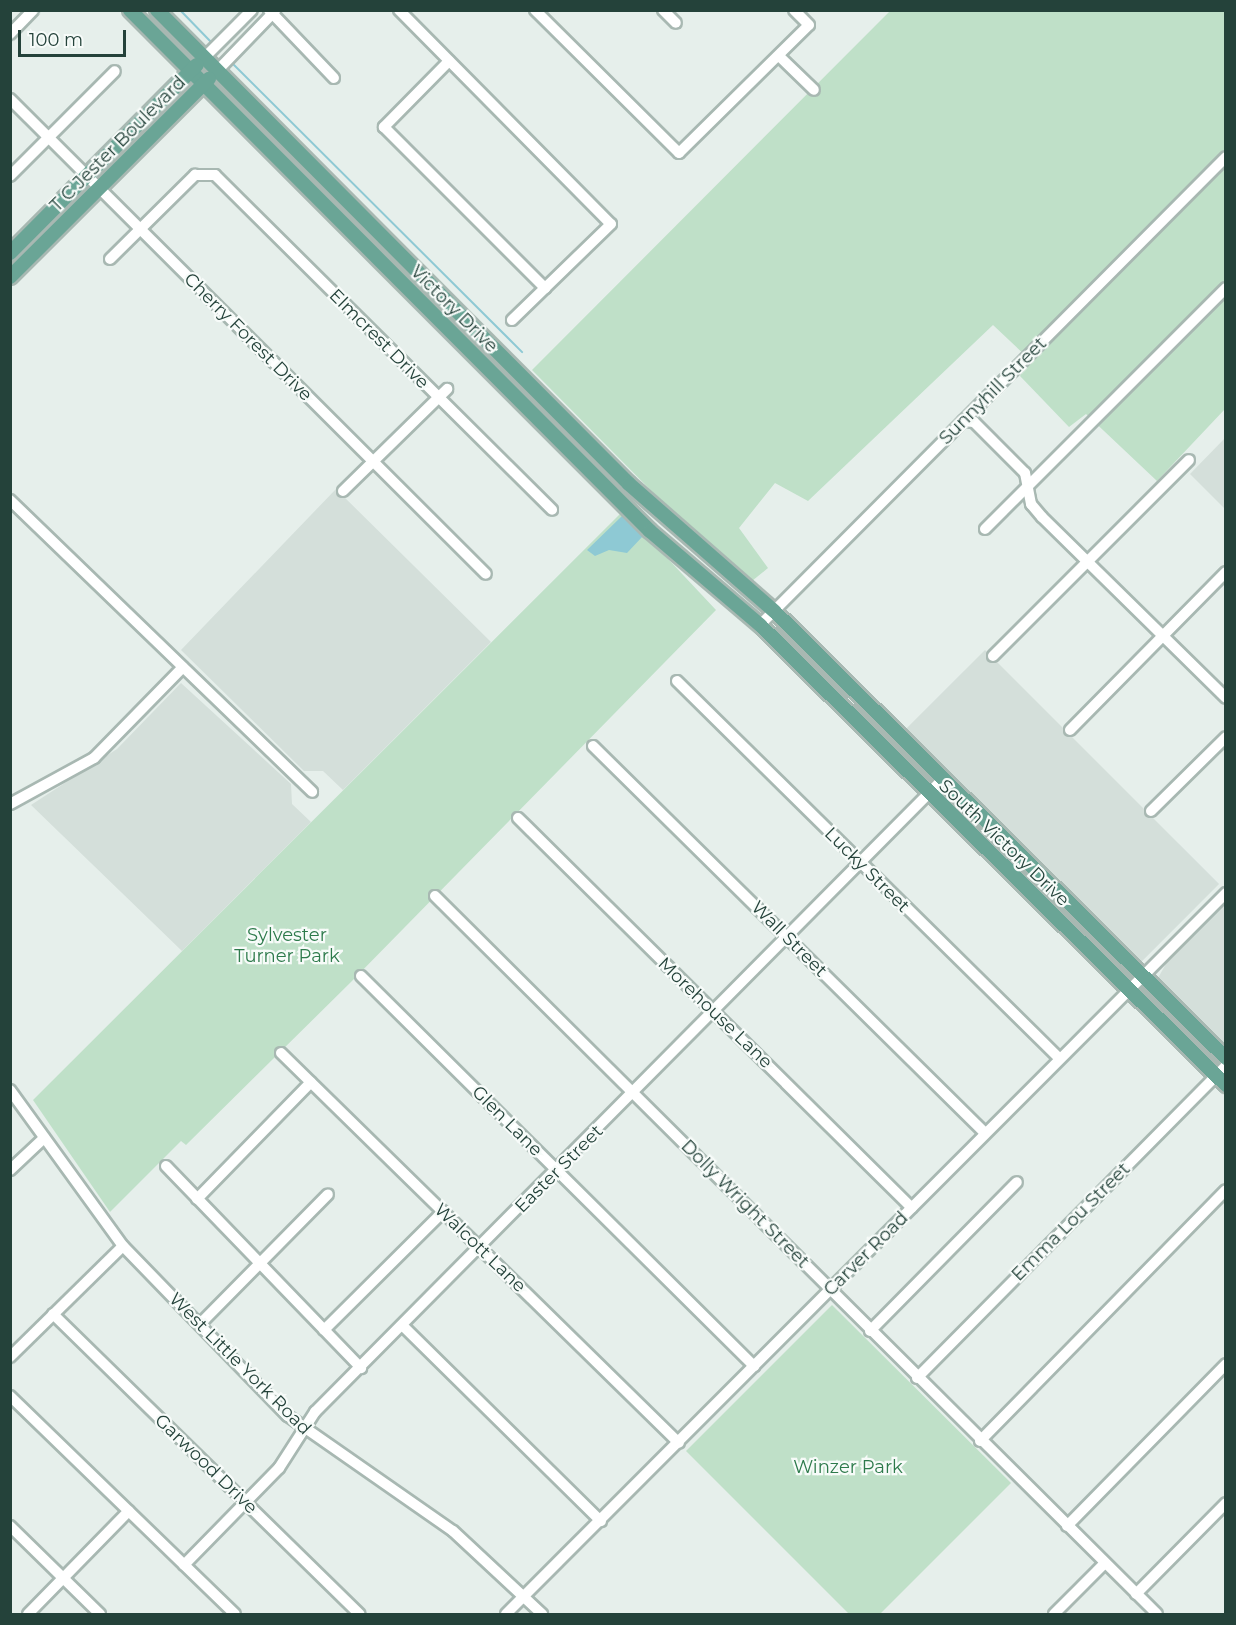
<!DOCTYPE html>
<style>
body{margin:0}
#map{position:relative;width:1236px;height:1625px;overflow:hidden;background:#e6efeb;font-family:Montserrat,sans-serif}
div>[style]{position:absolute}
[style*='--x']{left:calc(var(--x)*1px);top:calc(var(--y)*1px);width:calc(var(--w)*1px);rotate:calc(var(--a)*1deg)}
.built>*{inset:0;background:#d4dfda;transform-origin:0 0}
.green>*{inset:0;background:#bfe0c8}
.water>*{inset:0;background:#8ec9d4}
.stream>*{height:2px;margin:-1px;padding:0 1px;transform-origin:1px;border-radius:1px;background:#8ec9d4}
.roads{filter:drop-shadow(2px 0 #a8b8b2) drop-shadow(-2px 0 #a8b8b2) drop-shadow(0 2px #a8b8b2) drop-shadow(0 -2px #a8b8b2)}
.minor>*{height:10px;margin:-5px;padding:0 5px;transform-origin:5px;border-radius:5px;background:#fff}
.major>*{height:14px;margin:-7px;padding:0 7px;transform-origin:7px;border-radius:7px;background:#6aa596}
span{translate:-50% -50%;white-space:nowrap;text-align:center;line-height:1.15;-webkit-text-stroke:4.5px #f7fbf9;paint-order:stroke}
.street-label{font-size:18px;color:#24423a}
.park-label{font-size:18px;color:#2d7a4b}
.frame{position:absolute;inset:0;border:12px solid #24423a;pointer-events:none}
.scale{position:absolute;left:18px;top:30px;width:108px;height:27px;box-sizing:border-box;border:3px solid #24423a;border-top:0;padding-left:8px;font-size:18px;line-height:21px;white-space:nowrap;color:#24423a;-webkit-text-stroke:4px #f7fbf9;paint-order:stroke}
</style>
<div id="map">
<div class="built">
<i style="clip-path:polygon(1225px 438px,1225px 509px,1190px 474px)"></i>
<i style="clip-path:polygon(336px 489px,491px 642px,343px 790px,323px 771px,304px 771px,181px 650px)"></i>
<i style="left:985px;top:650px;width:331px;height:114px;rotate:45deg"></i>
<i style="clip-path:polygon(181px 683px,291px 784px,292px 804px,311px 822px,182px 951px,31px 805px,117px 749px)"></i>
<i style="clip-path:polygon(1225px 903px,1225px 1047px,1158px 978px,1167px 962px)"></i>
</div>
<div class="green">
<i style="clip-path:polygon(890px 11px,1225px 11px,1225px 409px,1157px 481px,1086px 414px,1069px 427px,1020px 376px,1029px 359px,993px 325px,808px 501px,775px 483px,739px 528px,768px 568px,752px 581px,691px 531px,532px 370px)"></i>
<i style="clip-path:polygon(623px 511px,716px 610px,351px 982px,186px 1145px,181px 1141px,110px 1212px,33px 1100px)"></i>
<i style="clip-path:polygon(832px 1305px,1011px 1483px,880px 1614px,849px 1614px,686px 1451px)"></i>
</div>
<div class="water">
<i style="clip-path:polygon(622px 516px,643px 536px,627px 553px,609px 550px,595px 556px,587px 550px)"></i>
</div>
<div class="stream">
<i style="--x:180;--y:10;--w:46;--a:45.9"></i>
<i style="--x:231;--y:62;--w:411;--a:44.9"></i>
</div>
<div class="roads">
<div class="minor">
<i style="--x:269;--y:10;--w:94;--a:46.3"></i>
<i style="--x:399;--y:10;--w:301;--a:45.3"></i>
<i style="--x:611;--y:224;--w:138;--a:135.9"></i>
<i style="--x:535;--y:10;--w:203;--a:44.8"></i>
<i style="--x:679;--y:153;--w:182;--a:-44.6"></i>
<i style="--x:809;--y:25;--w:21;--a:-135"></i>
<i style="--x:663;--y:10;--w:18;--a:45"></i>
<i style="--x:10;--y:34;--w:33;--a:-46"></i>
<i style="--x:205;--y:57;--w:66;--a:-45"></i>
<i style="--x:780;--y:57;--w:47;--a:44.1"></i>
<i style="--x:449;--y:61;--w:93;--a:134.6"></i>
<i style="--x:384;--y:127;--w:228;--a:45"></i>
<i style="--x:218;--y:70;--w:82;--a:-46"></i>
<i style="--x:10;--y:99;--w:672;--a:44.94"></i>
<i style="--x:10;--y:176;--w:148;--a:-45"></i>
<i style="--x:110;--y:259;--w:120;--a:-44.7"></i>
<i style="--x:195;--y:175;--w:20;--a:0"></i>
<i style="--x:215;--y:175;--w:475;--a:44.8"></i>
<i style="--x:963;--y:421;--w:11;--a:5"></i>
<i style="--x:974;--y:422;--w:72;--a:45"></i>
<i style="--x:1025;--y:473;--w:32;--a:79"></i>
<i style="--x:1031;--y:504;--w:17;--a:50"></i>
<i style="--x:1042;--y:517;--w:258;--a:44.5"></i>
<i style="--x:343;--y:491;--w:146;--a:-44.4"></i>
<i style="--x:10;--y:500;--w:420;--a:44"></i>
<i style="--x:985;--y:529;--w:341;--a:-45"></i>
<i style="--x:760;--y:625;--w:660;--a:-45.12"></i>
<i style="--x:993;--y:656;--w:277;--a:-45"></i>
<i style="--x:677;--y:681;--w:537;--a:44.62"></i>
<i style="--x:1070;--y:730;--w:222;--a:-45.4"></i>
<i style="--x:593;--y:746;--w:551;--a:44.63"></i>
<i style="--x:10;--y:804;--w:96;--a:-28.7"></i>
<i style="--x:94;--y:758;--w:127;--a:-45.6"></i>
<i style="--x:1151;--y:811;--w:105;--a:-44.6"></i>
<i style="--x:518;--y:818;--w:554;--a:44.71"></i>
<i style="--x:435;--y:896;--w:1018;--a:44.84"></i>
<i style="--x:361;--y:976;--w:554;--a:44.78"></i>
<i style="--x:281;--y:1053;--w:557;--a:44.42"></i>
<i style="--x:10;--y:1090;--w:193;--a:54.1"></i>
<i style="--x:123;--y:1246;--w:237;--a:45.9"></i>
<i style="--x:288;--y:1416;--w:201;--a:34.9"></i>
<i style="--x:453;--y:1531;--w:122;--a:43"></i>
<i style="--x:166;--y:1166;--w:281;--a:46"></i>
<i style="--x:10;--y:1170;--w:47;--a:-43.3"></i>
<i style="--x:197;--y:1199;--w:163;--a:-45.7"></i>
<i style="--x:53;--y:1314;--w:429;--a:44.4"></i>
<i style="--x:200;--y:1324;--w:182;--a:-45.4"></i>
<i style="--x:403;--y:1326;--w:278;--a:44.6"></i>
<i style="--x:324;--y:1330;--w:168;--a:-44.8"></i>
<i style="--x:870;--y:1331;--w:209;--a:-45.4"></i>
<i style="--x:10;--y:1357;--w:158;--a:-44.5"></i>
<i style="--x:917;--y:1378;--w:439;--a:-45.3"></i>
<i style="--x:10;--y:1396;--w:313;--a:44.1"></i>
<i style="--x:980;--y:1441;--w:351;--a:-45.6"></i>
<i style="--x:10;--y:1526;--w:126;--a:44.4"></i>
<i style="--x:1067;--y:1526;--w:227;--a:-45.5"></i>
<i style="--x:184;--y:1565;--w:136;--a:-45.6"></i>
<i style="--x:279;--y:1468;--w:67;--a:-57.3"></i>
<i style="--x:315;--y:1412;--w:892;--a:-45.23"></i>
<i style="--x:1136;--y:1594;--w:128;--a:-45.3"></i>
<i style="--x:28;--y:1614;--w:144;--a:-45.6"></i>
<i style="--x:506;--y:1614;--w:1019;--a:-45.04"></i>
<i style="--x:1054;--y:1614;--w:72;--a:-45"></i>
</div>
<div class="major">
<i style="--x:130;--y:10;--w:736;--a:45.06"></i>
<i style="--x:650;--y:531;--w:145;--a:40.5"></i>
<i style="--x:760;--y:625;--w:655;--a:44.63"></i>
<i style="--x:157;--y:10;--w:669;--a:45.12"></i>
<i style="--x:629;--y:484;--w:193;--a:41.2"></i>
<i style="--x:774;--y:611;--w:636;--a:44.68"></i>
<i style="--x:10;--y:253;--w:265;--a:-45.2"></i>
<i style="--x:10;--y:277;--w:281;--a:-44.9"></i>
</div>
</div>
<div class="street-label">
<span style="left:118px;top:144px;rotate:-45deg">T C Jester Boulevard</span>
<span style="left:454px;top:309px;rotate:45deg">Victory Drive</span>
<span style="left:248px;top:337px;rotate:45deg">Cherry Forest Drive</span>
<span style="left:379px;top:339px;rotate:45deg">Elmcrest Drive</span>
<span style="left:993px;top:391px;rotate:-45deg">Sunnyhill Street</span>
<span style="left:1004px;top:843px;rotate:44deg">South Victory Drive</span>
<span style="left:867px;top:870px;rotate:45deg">Lucky Street</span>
<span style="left:789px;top:939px;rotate:45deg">Wall Street</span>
<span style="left:715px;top:1013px;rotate:44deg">Morehouse Lane</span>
<span style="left:507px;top:1121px;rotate:45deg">Glen Lane</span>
<span style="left:559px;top:1169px;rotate:-45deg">Easter Street</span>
<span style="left:745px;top:1204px;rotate:45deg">Dolly Wright Street</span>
<span style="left:1071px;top:1222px;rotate:-45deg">Emma Lou Street</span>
<span style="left:480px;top:1248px;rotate:44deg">Walcott Lane</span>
<span style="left:866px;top:1254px;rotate:-45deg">Carver Road</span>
<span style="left:240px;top:1364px;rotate:45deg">West Little York Road</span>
<span style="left:206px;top:1464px;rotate:44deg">Garwood Drive</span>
</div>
<div class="park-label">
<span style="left:287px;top:946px">Sylvester<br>Turner Park</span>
<span style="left:848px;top:1467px">Winzer Park</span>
</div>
<div class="frame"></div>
<div class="scale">100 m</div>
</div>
